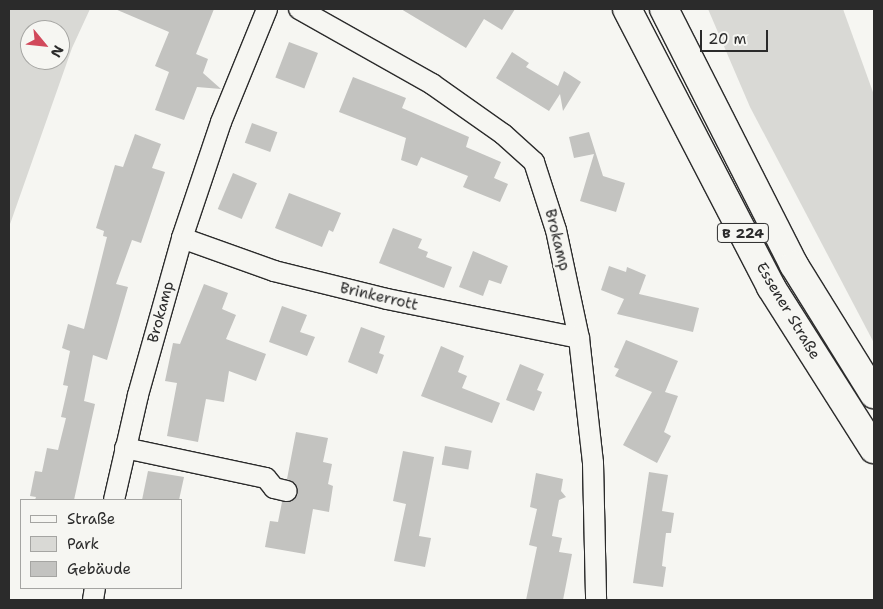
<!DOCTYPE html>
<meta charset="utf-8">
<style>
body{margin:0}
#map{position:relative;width:883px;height:609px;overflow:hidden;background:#f6f6f2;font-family:"Shantell Sans",sans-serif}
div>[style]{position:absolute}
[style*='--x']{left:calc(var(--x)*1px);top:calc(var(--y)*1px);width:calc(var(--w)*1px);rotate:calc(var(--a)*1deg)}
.green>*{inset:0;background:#d9d9d5}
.building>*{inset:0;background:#c3c3c0;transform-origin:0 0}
.roads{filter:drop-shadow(1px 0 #2b2b2b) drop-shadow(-1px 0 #2b2b2b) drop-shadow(0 1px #2b2b2b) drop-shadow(0 -1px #2b2b2b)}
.minor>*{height:20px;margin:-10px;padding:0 10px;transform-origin:10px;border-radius:10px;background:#f6f6f2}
.primary>*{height:28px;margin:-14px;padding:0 14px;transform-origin:14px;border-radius:14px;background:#f6f6f2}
span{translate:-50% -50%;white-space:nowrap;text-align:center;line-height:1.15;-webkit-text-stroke:4px #f6f6f2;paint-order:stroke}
.shield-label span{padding:1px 4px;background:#f6f6f2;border:1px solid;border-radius:4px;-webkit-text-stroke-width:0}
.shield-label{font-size:14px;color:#2b2b2b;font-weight:700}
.street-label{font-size:15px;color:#2b2b2b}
.frame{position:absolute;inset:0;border:10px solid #2b2b2b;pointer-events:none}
.legend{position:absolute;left:20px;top:499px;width:162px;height:90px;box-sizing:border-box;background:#f6f6f2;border:1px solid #a5a5a2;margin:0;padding:6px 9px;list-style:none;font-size:15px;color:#2b2b2b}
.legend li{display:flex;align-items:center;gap:10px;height:25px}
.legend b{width:25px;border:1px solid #a5a5a2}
.north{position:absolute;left:20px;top:20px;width:50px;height:50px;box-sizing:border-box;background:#f6f6f2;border:1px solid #a5a5a2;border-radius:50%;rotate:118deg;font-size:14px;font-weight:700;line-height:20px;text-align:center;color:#2b2b2b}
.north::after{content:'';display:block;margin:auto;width:18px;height:22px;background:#d1495b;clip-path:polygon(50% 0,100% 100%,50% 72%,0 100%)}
.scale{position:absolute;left:700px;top:30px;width:68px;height:22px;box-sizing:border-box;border:2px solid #2b2b2b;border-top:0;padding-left:6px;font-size:15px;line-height:18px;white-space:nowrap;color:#2b2b2b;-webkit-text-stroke:4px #f6f6f2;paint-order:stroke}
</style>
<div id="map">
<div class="green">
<i style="clip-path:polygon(evenodd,9px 9px,90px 9px,72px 48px,9px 227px,9px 9px,30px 30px,60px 30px,60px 60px,30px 60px,30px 30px)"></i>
<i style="clip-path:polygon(708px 9px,843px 9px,874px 95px,874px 343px,750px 107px)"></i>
</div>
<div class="building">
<i style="clip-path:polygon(115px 9px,214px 9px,196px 54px,208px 59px,203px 73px,221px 89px,197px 87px,184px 120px,155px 110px,169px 72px,155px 66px,169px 32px)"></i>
<i style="clip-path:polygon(401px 9px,515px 9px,502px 30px,484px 19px,466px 48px)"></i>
<i style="left:289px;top:42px;width:31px;height:38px;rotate:21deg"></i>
<i style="clip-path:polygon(512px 52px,529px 63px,526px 67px,558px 86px,564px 71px,581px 82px,563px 111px,560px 94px,549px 111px,496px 78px)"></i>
<i style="clip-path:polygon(353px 77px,406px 98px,402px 108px,469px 137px,466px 147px,501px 162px,494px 178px,508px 184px,500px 202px,463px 187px,468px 176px,421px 157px,417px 166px,401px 160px,406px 138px,339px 112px)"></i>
<i style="left:252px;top:123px;width:27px;height:21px;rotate:20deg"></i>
<i style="clip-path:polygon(589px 132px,603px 176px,625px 183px,616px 212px,580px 201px,594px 154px,574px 158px,569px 137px)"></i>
<i style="clip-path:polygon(135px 134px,161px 144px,152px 168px,165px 172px,141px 243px,132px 240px,116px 284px,128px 287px,107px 360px,93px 355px,84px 401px,95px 404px,74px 500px,35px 500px,36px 497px,30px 496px,35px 471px,42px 472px,47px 448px,58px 450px,66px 418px,61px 417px,68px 386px,63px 385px,70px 351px,62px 348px,68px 324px,84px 329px,107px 237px,103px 236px,104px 231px,96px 228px,115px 165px,123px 167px)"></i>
<i style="left:233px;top:173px;width:26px;height:39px;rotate:23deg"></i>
<i style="clip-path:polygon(289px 193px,341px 213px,333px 232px,329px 230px,322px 247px,275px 228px)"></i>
<i style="clip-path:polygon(393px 228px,422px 239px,418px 248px,428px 252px,426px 257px,452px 267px,444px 288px,379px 263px)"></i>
<i style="clip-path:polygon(473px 251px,508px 266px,501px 284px,489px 280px,483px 296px,459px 287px)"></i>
<i style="clip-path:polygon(609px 266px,626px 272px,627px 267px,646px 275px,639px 294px,699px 308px,693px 332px,617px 314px,624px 299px,601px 290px)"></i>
<i style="clip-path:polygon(204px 284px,228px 293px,222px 309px,236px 315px,226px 339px,266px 354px,256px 381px,229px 371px,224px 402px,206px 399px,198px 442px,167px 436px,177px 383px,165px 381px,173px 343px,180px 344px)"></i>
<i style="clip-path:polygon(282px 306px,307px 315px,300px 332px,315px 337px,307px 356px,269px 342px)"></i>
<i style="clip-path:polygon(361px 327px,385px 336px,379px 353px,384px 355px,377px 374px,348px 362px)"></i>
<i style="clip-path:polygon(626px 340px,678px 361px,665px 392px,678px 396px,664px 432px,671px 436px,657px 463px,623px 445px,652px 392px,615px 376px,619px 369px,614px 367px)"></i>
<i style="clip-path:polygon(441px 346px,464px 356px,458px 372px,467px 376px,462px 388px,500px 403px,492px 423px,421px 396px)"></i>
<i style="clip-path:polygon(520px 364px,544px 374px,537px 390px,542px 392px,534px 411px,506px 400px)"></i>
<i style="clip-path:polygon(296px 432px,328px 438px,323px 462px,332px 464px,328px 484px,333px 486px,329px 512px,313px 509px,305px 554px,265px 547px,270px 521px,278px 522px,282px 502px,291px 502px,298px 494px,295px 483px,287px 479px)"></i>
<i style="left:445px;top:446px;width:27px;height:19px;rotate:10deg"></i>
<i style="clip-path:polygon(403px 451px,434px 457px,419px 536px,431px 538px,425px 567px,394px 561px,406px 504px,393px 501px)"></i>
<i style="clip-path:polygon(148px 471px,184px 477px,179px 500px,142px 500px)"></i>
<i style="clip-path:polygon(649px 472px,668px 475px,662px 511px,674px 513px,671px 533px,666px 533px,664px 549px,662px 566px,666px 567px,663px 587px,633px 583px)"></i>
<i style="clip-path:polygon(536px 473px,563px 479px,561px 491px,566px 497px,559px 500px,552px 536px,562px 538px,559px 552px,572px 554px,563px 600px,526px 600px,537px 547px,529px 545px,537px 509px,530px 507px)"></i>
</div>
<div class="roads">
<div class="minor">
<i style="--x:299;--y:9;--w:153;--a:29.4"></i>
<i style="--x:432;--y:84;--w:87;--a:35.2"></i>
<i style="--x:503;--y:134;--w:42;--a:42.1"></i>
<i style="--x:534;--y:162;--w:71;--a:72.1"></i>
<i style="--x:556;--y:230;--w:110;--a:78"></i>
<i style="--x:579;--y:338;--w:126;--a:83.6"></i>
<i style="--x:593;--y:463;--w:137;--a:88.7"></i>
<i style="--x:182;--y:238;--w:98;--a:19.7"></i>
<i style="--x:274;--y:271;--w:116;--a:13.9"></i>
<i style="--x:387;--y:299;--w:196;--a:11.5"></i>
<i style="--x:125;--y:448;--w:144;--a:12"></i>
<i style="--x:266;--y:478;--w:13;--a:51"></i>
<i style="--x:274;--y:488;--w:13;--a:13"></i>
<i style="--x:114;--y:500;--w:108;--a:-77.1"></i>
<i style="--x:138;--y:395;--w:163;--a:-74.3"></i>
<i style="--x:182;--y:238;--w:122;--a:-71.4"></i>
<i style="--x:221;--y:122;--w:122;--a:-67.8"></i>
<i style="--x:93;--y:600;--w:12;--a:-81"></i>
</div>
<div class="primary">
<i style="--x:627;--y:9;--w:313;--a:62.6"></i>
<i style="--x:771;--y:287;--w:192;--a:57.6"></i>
<i style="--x:664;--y:9;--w:287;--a:63.1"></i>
<i style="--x:794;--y:265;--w:152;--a:58.2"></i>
</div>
</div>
<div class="shield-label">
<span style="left:743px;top:233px">B 224</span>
</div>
<div class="street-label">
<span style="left:557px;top:240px;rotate:76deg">Brokamp</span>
<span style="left:379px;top:297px;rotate:13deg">Brinkerrott</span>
<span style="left:788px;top:311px;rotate:59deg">Essener Straße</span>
<span style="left:161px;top:312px;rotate:-75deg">Brokamp</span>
</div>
<div class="frame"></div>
<ul class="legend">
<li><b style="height:6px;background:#f6f6f2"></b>Straße</li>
<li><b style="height:14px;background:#d9d9d5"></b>Park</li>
<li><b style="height:14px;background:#c3c3c0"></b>Gebäude</li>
</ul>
<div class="north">N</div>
<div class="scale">20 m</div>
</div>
